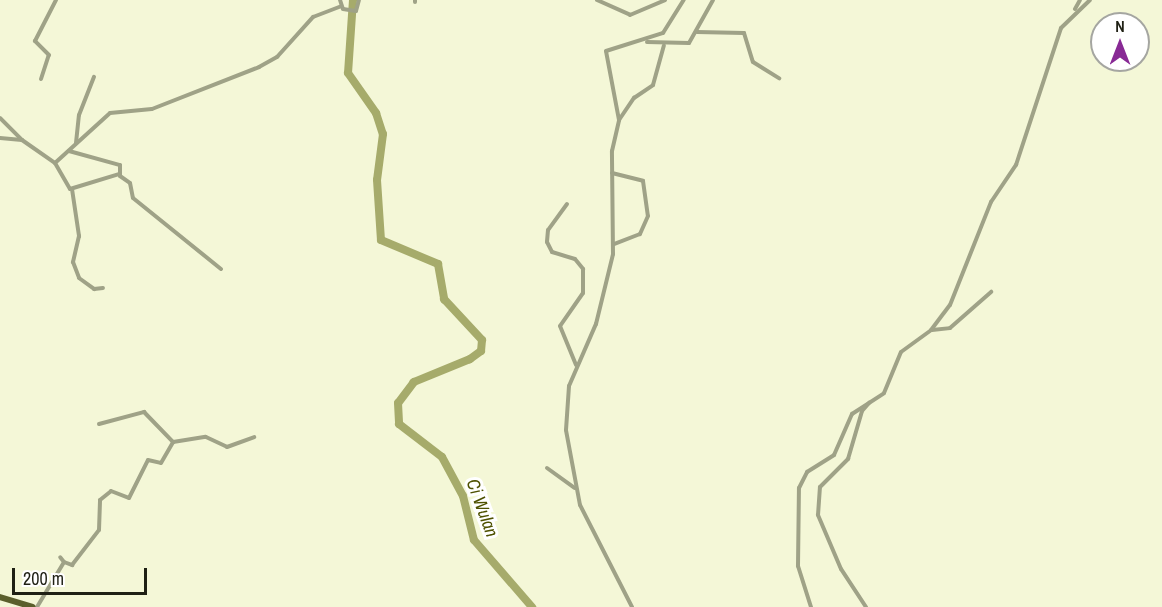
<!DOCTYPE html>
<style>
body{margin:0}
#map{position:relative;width:1162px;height:607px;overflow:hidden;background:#f4f7d7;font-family:"Archivo Narrow",sans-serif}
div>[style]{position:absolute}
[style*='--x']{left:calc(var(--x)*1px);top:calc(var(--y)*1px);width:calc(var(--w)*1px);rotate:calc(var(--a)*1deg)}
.river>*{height:8px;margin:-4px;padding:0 4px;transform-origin:4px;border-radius:4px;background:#a6ab6b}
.minor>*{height:4px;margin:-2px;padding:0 2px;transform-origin:2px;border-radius:2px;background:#9fa287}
.primary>*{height:6px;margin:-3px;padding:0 3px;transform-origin:3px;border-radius:3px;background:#5b5f2c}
span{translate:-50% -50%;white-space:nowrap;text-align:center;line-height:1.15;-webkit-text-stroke:6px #fff;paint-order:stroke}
.water-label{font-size:18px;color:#4e5101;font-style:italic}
.north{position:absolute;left:1090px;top:12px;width:60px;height:60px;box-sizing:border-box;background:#fff;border:2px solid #a5a6a1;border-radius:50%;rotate:0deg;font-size:16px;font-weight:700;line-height:24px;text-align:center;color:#1f2014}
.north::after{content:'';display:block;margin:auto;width:21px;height:27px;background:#882a95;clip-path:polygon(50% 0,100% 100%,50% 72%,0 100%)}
.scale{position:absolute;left:12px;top:568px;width:135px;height:27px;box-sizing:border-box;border:3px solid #1f2014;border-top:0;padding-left:8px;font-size:18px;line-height:21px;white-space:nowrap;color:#1f2014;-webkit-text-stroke:4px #fff;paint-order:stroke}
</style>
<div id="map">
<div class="river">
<i style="--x:353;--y:0;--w:73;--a:93.9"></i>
<i style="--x:348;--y:73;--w:49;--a:55"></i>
<i style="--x:376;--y:113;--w:22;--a:72"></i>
<i style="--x:383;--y:134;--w:46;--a:97.4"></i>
<i style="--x:377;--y:180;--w:60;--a:86.2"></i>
<i style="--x:381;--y:240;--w:62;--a:22.8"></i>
<i style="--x:438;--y:264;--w:36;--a:80"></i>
<i style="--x:444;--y:299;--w:56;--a:47.2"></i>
<i style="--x:482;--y:340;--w:11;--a:95"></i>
<i style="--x:481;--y:351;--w:14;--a:144"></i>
<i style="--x:470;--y:359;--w:61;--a:157.7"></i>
<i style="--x:414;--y:382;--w:26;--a:127"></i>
<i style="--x:398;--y:403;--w:21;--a:87"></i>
<i style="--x:399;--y:424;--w:54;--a:37.5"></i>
<i style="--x:442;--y:457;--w:44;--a:61.7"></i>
<i style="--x:463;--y:496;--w:45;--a:76"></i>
<i style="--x:474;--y:540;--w:89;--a:49.1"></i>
</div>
<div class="minor">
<i style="--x:340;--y:0;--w:9;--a:72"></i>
<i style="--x:343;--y:9;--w:13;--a:9"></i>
<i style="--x:356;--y:11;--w:11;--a:-75"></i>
<i style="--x:597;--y:0;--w:36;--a:24"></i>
<i style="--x:630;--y:15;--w:38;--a:-23"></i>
<i style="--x:415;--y:2;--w:2;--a:-90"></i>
<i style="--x:1075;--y:9;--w:10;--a:-61"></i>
<i style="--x:697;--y:32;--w:47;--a:1.2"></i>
<i style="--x:744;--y:33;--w:30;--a:73"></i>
<i style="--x:753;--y:62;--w:31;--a:32"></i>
<i style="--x:647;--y:42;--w:42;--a:1.4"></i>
<i style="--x:689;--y:43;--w:49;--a:-60.8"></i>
<i style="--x:41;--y:79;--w:25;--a:-72"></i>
<i style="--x:49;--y:55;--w:20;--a:-135"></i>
<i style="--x:35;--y:41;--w:46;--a:-62.9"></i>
<i style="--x:0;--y:118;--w:31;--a:45"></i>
<i style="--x:619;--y:120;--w:27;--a:-56"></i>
<i style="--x:634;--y:98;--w:23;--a:-34"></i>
<i style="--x:653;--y:85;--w:41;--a:-74.6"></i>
<i style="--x:0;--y:138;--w:22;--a:5"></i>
<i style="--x:22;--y:140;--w:40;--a:34.9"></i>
<i style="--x:55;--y:163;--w:74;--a:-42.3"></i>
<i style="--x:110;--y:113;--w:42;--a:-5.4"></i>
<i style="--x:152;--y:109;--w:115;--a:-21.4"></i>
<i style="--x:259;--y:67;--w:21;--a:-29"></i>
<i style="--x:277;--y:57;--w:54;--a:-48"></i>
<i style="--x:313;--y:17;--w:30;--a:-21"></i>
<i style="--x:76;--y:143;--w:28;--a:-84"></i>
<i style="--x:79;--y:115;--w:41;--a:-68.5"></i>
<i style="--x:69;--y:151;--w:53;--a:15.4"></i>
<i style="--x:120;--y:165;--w:11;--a:90"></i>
<i style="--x:120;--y:176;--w:12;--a:35"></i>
<i style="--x:130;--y:183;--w:15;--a:79"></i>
<i style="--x:133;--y:198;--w:113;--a:38.9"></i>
<i style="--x:55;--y:163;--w:30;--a:60"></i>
<i style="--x:70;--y:189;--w:51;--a:-17"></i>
<i style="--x:612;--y:173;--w:32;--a:14"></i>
<i style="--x:643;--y:181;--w:35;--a:82"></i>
<i style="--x:648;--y:216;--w:20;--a:114"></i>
<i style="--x:640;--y:234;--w:28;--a:159"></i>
<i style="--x:72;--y:189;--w:48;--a:81.5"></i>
<i style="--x:79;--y:236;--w:27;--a:103"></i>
<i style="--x:73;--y:262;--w:17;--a:69"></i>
<i style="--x:79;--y:278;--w:19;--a:36"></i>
<i style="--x:94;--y:289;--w:9;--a:-6"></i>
<i style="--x:567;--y:204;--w:32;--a:126"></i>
<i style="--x:548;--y:230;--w:12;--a:95"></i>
<i style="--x:547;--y:242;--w:11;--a:63"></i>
<i style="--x:552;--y:252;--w:24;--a:17"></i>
<i style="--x:575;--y:259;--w:13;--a:51"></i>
<i style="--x:583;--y:269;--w:24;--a:90"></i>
<i style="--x:583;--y:293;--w:40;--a:124.9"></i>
<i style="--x:560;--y:326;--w:42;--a:67.7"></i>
<i style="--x:932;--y:330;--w:18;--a:-6"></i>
<i style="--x:950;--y:328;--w:55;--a:-41.3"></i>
<i style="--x:99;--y:424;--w:47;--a:-14.9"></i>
<i style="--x:144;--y:412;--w:42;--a:46"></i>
<i style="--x:547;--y:468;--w:34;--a:36"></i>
<i style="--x:64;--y:562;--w:9;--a:21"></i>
<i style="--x:72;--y:565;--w:44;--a:-52.4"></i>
<i style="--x:99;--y:530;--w:30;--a:-88"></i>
<i style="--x:100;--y:500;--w:14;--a:-39"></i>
<i style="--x:111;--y:491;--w:19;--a:21"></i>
<i style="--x:129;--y:498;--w:42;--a:-63.4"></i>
<i style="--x:148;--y:460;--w:13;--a:13"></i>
<i style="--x:161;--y:463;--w:24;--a:-60"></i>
<i style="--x:173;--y:442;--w:33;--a:-9"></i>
<i style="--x:206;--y:437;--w:23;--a:25"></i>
<i style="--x:227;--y:447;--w:29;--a:-20"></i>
<i style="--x:37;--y:607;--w:52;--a:-59"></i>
<i style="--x:64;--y:562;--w:6;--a:-129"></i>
<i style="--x:632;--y:607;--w:114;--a:-117"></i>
<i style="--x:580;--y:505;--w:76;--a:-100.6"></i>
<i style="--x:566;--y:430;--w:44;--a:-86.1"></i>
<i style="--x:569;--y:386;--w:68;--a:-66.5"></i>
<i style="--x:596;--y:324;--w:72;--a:-76.3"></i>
<i style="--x:613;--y:254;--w:103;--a:-90.6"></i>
<i style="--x:612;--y:151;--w:32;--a:-77"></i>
<i style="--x:619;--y:120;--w:70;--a:-100.7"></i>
<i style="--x:606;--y:51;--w:60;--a:-17.5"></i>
<i style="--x:663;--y:33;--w:39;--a:-58"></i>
<i style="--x:811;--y:607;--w:43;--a:-107.6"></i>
<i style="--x:798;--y:566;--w:78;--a:-89.3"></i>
<i style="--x:799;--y:488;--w:18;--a:-63"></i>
<i style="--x:807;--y:472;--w:32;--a:-32"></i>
<i style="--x:834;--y:455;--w:45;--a:-66.3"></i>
<i style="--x:852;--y:414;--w:38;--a:-33"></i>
<i style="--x:884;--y:393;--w:44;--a:-67.5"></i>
<i style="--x:901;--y:352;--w:37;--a:-36"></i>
<i style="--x:931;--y:330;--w:31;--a:-53"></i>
<i style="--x:950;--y:305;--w:111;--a:-68.3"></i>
<i style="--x:991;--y:202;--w:45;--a:-56"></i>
<i style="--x:1016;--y:165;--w:144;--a:-71.8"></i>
<i style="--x:1061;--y:28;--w:40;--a:-44"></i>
<i style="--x:866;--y:607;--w:45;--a:-123.3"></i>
<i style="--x:841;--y:569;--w:59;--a:-113.1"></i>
<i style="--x:818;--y:515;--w:28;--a:-86"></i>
<i style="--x:820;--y:487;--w:40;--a:-45"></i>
<i style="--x:848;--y:459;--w:50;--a:-73.7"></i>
<i style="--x:862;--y:411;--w:11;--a:-49"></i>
</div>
<div class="primary">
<i style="--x:0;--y:597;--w:34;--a:17"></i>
</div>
<div class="water-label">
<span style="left:482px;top:508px;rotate:70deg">Ci Wulan</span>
</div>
<div class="north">N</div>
<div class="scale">200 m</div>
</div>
